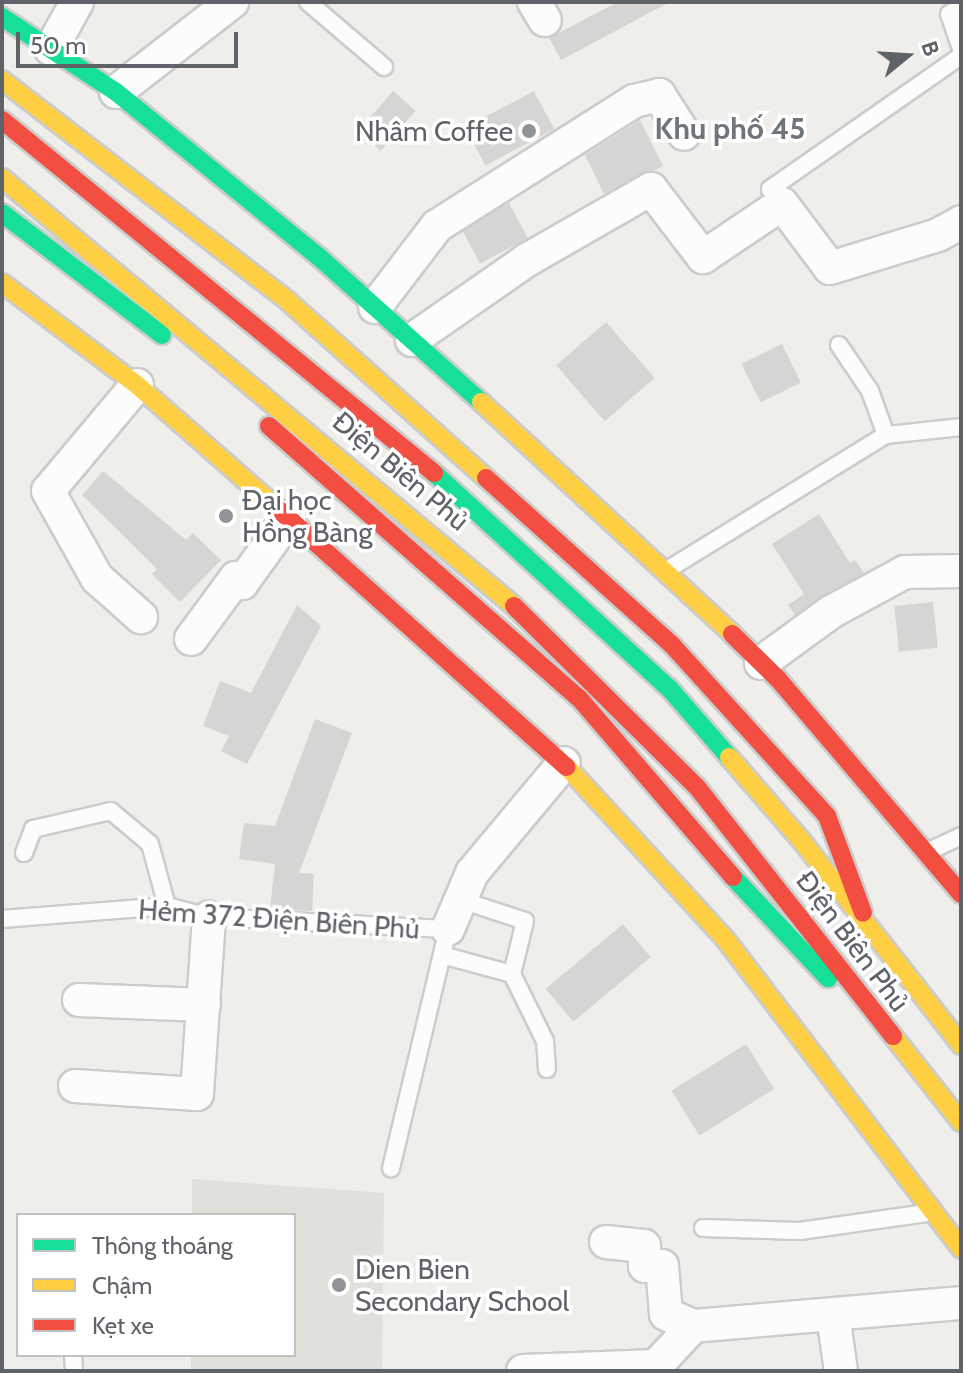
<!DOCTYPE html>
<meta charset="utf-8">
<style>
body{margin:0}
#map{position:relative;width:963px;height:1373px;overflow:hidden;background:#efeeea;font-family:Cabin,sans-serif}
div>[style]{position:absolute}
[style*='--x']{left:calc(var(--x)*1px);top:calc(var(--y)*1px);width:calc(var(--w)*1px);rotate:calc(var(--a)*1deg)}
.education>*{inset:0;background:#e2e0da}
.building>*{inset:0;background:#d6d5d3;transform-origin:0 0}
.roads{filter:drop-shadow(2px 0 #cbcccc) drop-shadow(-2px 0 #cbcccc) drop-shadow(0 2px #cbcccc) drop-shadow(0 -2px #cbcccc)}
.lane>*{height:16px;margin:-8px;padding:0 8px;transform-origin:8px;border-radius:8px;background:#fdfcfc}
.street>*{height:32px;margin:-16px;padding:0 16px;transform-origin:16px;border-radius:16px;background:#fdfcfc}
.fast>*{height:18px;margin:-9px;padding:0 9px;transform-origin:9px;border-radius:9px;background:#16e098}
.slow>*{height:18px;margin:-9px;padding:0 9px;transform-origin:9px;border-radius:9px;background:#ffcf43}
.jam>*{height:18px;margin:-9px;padding:0 9px;transform-origin:9px;border-radius:9px;background:#f24e42}
.dots>*{width:22px;height:22px;translate:-50% -50%;box-sizing:border-box;border:4px solid #fff;border-radius:50%}
span{translate:-50% -50%;white-space:nowrap;text-align:center;line-height:1.15;-webkit-text-stroke:7px #fff;paint-order:stroke}
.poi-label{font-size:28px;color:#5f6368}
.right{translate:-100% -50%;text-align:right}
.left{translate:0 -50%;text-align:left}
.street-label{font-size:28px;color:#5f6368}
.neighbourhood-label{font-size:30px;color:#70757a;font-weight:700}
.frame{position:absolute;inset:0;border:4px solid #5f6368;pointer-events:none}
.legend{position:absolute;left:16px;top:1213px;width:280px;height:144px;box-sizing:border-box;background:#fff;border:2px solid #bfc1c3;margin:0;padding:10px 14px;list-style:none;font-size:24px;color:#5f6368}
.legend li{display:flex;align-items:center;gap:16px;height:40px}
.legend b{width:40px;border:2px solid #bfc1c3}
.north{position:absolute;left:867px;top:16px;width:80px;height:80px;-webkit-text-stroke:6px #fff;paint-order:stroke;rotate:72deg;font-size:22px;font-weight:700;line-height:32px;text-align:center;color:#5f6368}
.north::after{content:'';display:block;margin:auto;width:28px;height:36px;background:#5f6368;clip-path:polygon(50% 0,100% 100%,50% 72%,0 100%)}
.scale{position:absolute;left:16px;top:32px;width:222px;height:36px;box-sizing:border-box;border:4px solid #5f6368;border-top:0;padding-left:10px;font-size:24px;line-height:28px;white-space:nowrap;color:#5f6368;-webkit-text-stroke:6px #fff;paint-order:stroke}
</style>
<div id="map">
<div class="education">
<i style="clip-path:polygon(192px 1179px,384px 1193px,382px 1371px,191px 1371px,191px 1355px,294px 1355px,294px 1215px,192px 1215px)"></i>
</div>
<div class="building">
<i style="clip-path:polygon(618px 2px,670px 2px,561px 60px,549px 38px)"></i>
<i style="left:393px;top:91px;width:30px;height:53px;rotate:41deg"></i>
<i style="left:534px;top:91px;width:43px;height:78px;rotate:62deg"></i>
<i style="clip-path:polygon(640px 120px,663px 166px,604px 194px,585px 155px)"></i>
<i style="left:509px;top:203px;width:40px;height:54px;rotate:62deg"></i>
<i style="left:606px;top:322px;width:74px;height:66px;rotate:49deg"></i>
<i style="left:782px;top:344px;width:43px;height:45px;rotate:64deg"></i>
<i style="clip-path:polygon(103px 471px,186px 540px,193px 533px,221px 560px,180px 602px,152px 574px,157px 569px,82px 495px)"></i>
<i style="clip-path:polygon(819px 514px,850px 563px,855px 560px,864px 573px,795px 615px,788px 605px,804px 594px,772px 544px)"></i>
<i style="left:933px;top:602px;width:46px;height:39px;rotate:84deg"></i>
<i style="clip-path:polygon(297px 605px,321px 626px,247px 764px,221px 751px,229px 736px,203px 726px,220px 681px,251px 693px)"></i>
<i style="clip-path:polygon(315px 719px,352px 733px,299px 873px,314px 874px,312px 911px,270px 909px,275px 864px,239px 859px,244px 823px,275px 826px)"></i>
<i style="left:623px;top:924px;width:43px;height:101px;rotate:50deg"></i>
<i style="left:746px;top:1044px;width:53px;height:88px;rotate:58deg"></i>
</div>
<div class="roads">
<div class="lane">
<i style="--x:308;--y:2;--w:100;--a:40.5"></i>
<i style="--x:961;--y:8;--w:13;--a:153"></i>
<i style="--x:949;--y:14;--w:37;--a:71"></i>
<i style="--x:782;--y:204;--w:19;--a:-129"></i>
<i style="--x:770;--y:189;--w:233;--a:-34.9"></i>
<i style="--x:839;--y:345;--w:55;--a:56"></i>
<i style="--x:870;--y:391;--w:47;--a:70"></i>
<i style="--x:667;--y:570;--w:257;--a:-31.7"></i>
<i style="--x:886;--y:435;--w:75;--a:-6.1"></i>
<i style="--x:929;--y:851;--w:35;--a:-25"></i>
<i style="--x:24;--y:853;--w:26;--a:-69"></i>
<i style="--x:33;--y:829;--w:80;--a:-13"></i>
<i style="--x:111;--y:811;--w:51;--a:40.2"></i>
<i style="--x:150;--y:844;--w:64;--a:74.7"></i>
<i style="--x:461;--y:900;--w:67;--a:18.2"></i>
<i style="--x:525;--y:921;--w:55;--a:103.8"></i>
<i style="--x:2;--y:919;--w:166;--a:-4.5"></i>
<i style="--x:167;--y:906;--w:43;--a:14.7"></i>
<i style="--x:209;--y:917;--w:239;--a:2.9"></i>
<i style="--x:448;--y:929;--w:246;--a:103.4"></i>
<i style="--x:442;--y:955;--w:73;--a:15.2"></i>
<i style="--x:512;--y:974;--w:75;--a:63.8"></i>
<i style="--x:545;--y:1041;--w:28;--a:86"></i>
<i style="--x:703;--y:1228;--w:97;--a:1.8"></i>
<i style="--x:800;--y:1231;--w:128;--a:-8.1"></i>
<i style="--x:73;--y:1355;--w:16;--a:86"></i>
</div>
<div class="street">
<i style="--x:534;--y:2;--w:21;--a:59"></i>
<i style="--x:51;--y:49;--w:54;--a:-61"></i>
<i style="--x:116;--y:92;--w:147;--a:-37.8"></i>
<i style="--x:375;--y:307;--w:102;--a:-52.6"></i>
<i style="--x:437;--y:226;--w:233;--a:-32.4"></i>
<i style="--x:634;--y:101;--w:26;--a:-13"></i>
<i style="--x:659;--y:95;--w:46;--a:57.3"></i>
<i style="--x:412;--y:340;--w:140;--a:-34.8"></i>
<i style="--x:527;--y:260;--w:143;--a:-29.8"></i>
<i style="--x:651;--y:189;--w:86;--a:52.6"></i>
<i style="--x:703;--y:257;--w:95;--a:-33.9"></i>
<i style="--x:782;--y:204;--w:80;--a:53.1"></i>
<i style="--x:830;--y:268;--w:113;--a:-17"></i>
<i style="--x:938;--y:235;--w:26;--a:-29"></i>
<i style="--x:137;--y:385;--w:138;--a:130"></i>
<i style="--x:48;--y:491;--w:100;--a:60.6"></i>
<i style="--x:97;--y:578;--w:59;--a:41.6"></i>
<i style="--x:191;--y:639;--w:76;--a:-53.6"></i>
<i style="--x:236;--y:578;--w:8;--a:40"></i>
<i style="--x:242;--y:583;--w:82;--a:-54.4"></i>
<i style="--x:761;--y:663;--w:87;--a:-36.1"></i>
<i style="--x:831;--y:612;--w:84;--a:-28.4"></i>
<i style="--x:905;--y:572;--w:56;--a:-1"></i>
<i style="--x:448;--y:929;--w:61;--a:-66.8"></i>
<i style="--x:472;--y:873;--w:143;--a:-50.1"></i>
<i style="--x:79;--y:1000;--w:125;--a:2.3"></i>
<i style="--x:75;--y:1086;--w:122;--a:3.8"></i>
<i style="--x:197;--y:1094;--w:177;--a:-86.1"></i>
<i style="--x:606;--y:1242;--w:38;--a:6"></i>
<i style="--x:644;--y:1246;--w:20;--a:87"></i>
<i style="--x:645;--y:1266;--w:17;--a:0"></i>
<i style="--x:662;--y:1266;--w:48;--a:85.2"></i>
<i style="--x:666;--y:1314;--w:30;--a:24"></i>
<i style="--x:833;--y:1315;--w:57;--a:81.9"></i>
<i style="--x:523;--y:1371;--w:133;--a:-2.2"></i>
<i style="--x:656;--y:1366;--w:54;--a:-47.2"></i>
<i style="--x:693;--y:1326;--w:269;--a:-4.9"></i>
</div>
<div class="fast">
<i style="--x:2;--y:17;--w:136;--a:33.3"></i>
<i style="--x:116;--y:92;--w:262;--a:39.1"></i>
<i style="--x:319;--y:257;--w:217;--a:41.8"></i>
<i style="--x:2;--y:213;--w:201;--a:37.3"></i>
<i style="--x:434;--y:473;--w:319;--a:42.5"></i>
<i style="--x:669;--y:688;--w:91;--a:49"></i>
<i style="--x:733;--y:877;--w:139;--a:46.8"></i>
</div>
<div class="slow">
<i style="--x:2;--y:80;--w:363;--a:37.7"></i>
<i style="--x:289;--y:302;--w:264;--a:41.8"></i>
<i style="--x:2;--y:178;--w:667;--a:39.89"></i>
<i style="--x:2;--y:283;--w:169;--a:37.1"></i>
<i style="--x:137;--y:385;--w:188;--a:41.3"></i>
<i style="--x:481;--y:402;--w:342;--a:42.7"></i>
<i style="--x:729;--y:757;--w:110;--a:49.1"></i>
<i style="--x:801;--y:840;--w:260;--a:52"></i>
<i style="--x:567;--y:767;--w:235;--a:47.4"></i>
<i style="--x:726;--y:940;--w:388;--a:52.7"></i>
<i style="--x:893;--y:1036;--w:110;--a:51.7"></i>
</div>
<div class="jam">
<i style="--x:2;--y:120;--w:558;--a:39.25"></i>
<i style="--x:269;--y:426;--w:412;--a:41.3"></i>
<i style="--x:579;--y:698;--w:236;--a:49.3"></i>
<i style="--x:486;--y:478;--w:250;--a:41.9"></i>
<i style="--x:672;--y:645;--w:231;--a:47.8"></i>
<i style="--x:827;--y:816;--w:103;--a:69.6"></i>
<i style="--x:278;--y:509;--w:387;--a:41.8"></i>
<i style="--x:514;--y:606;--w:257;--a:44.7"></i>
<i style="--x:697;--y:787;--w:317;--a:51.8"></i>
<i style="--x:732;--y:634;--w:64;--a:44.4"></i>
<i style="--x:778;--y:679;--w:282;--a:49.6"></i>
</div>
</div>
<div class="dots">
<i style="left:529px;top:131px;background:#919496"></i>
<i style="left:226px;top:516px;background:#919496"></i>
<i style="left:339px;top:1285px;background:#919496"></i>
</div>
<div class="poi-label">
<span class="right" style="left:513px;top:131px">Nhâm Coffee</span>
<span class="left" style="left:242px;top:516px">Đại học<br>Hồng Bàng</span>
<span class="left" style="left:355px;top:1285px">Dien Bien<br>Secondary School</span>
</div>
<div class="street-label">
<span style="left:401px;top:471px;rotate:40deg">Điện Biên Phủ</span>
<span style="left:279px;top:919px;rotate:4deg">Hẻm 372 Điện Biên Phủ</span>
<span style="left:853px;top:941px;rotate:53deg">Điện Biên Phủ</span>
</div>
<div class="neighbourhood-label">
<span style="left:730px;top:129px">Khu phố 45</span>
</div>
<div class="frame"></div>
<ul class="legend">
<li><b style="height:10px;background:#16e098"></b>Thông thoáng</li>
<li><b style="height:10px;background:#ffcf43"></b>Chậm</li>
<li><b style="height:10px;background:#f24e42"></b>Kẹt xe</li>
</ul>
<div class="north">B</div>
<div class="scale">50 m</div>
</div>
